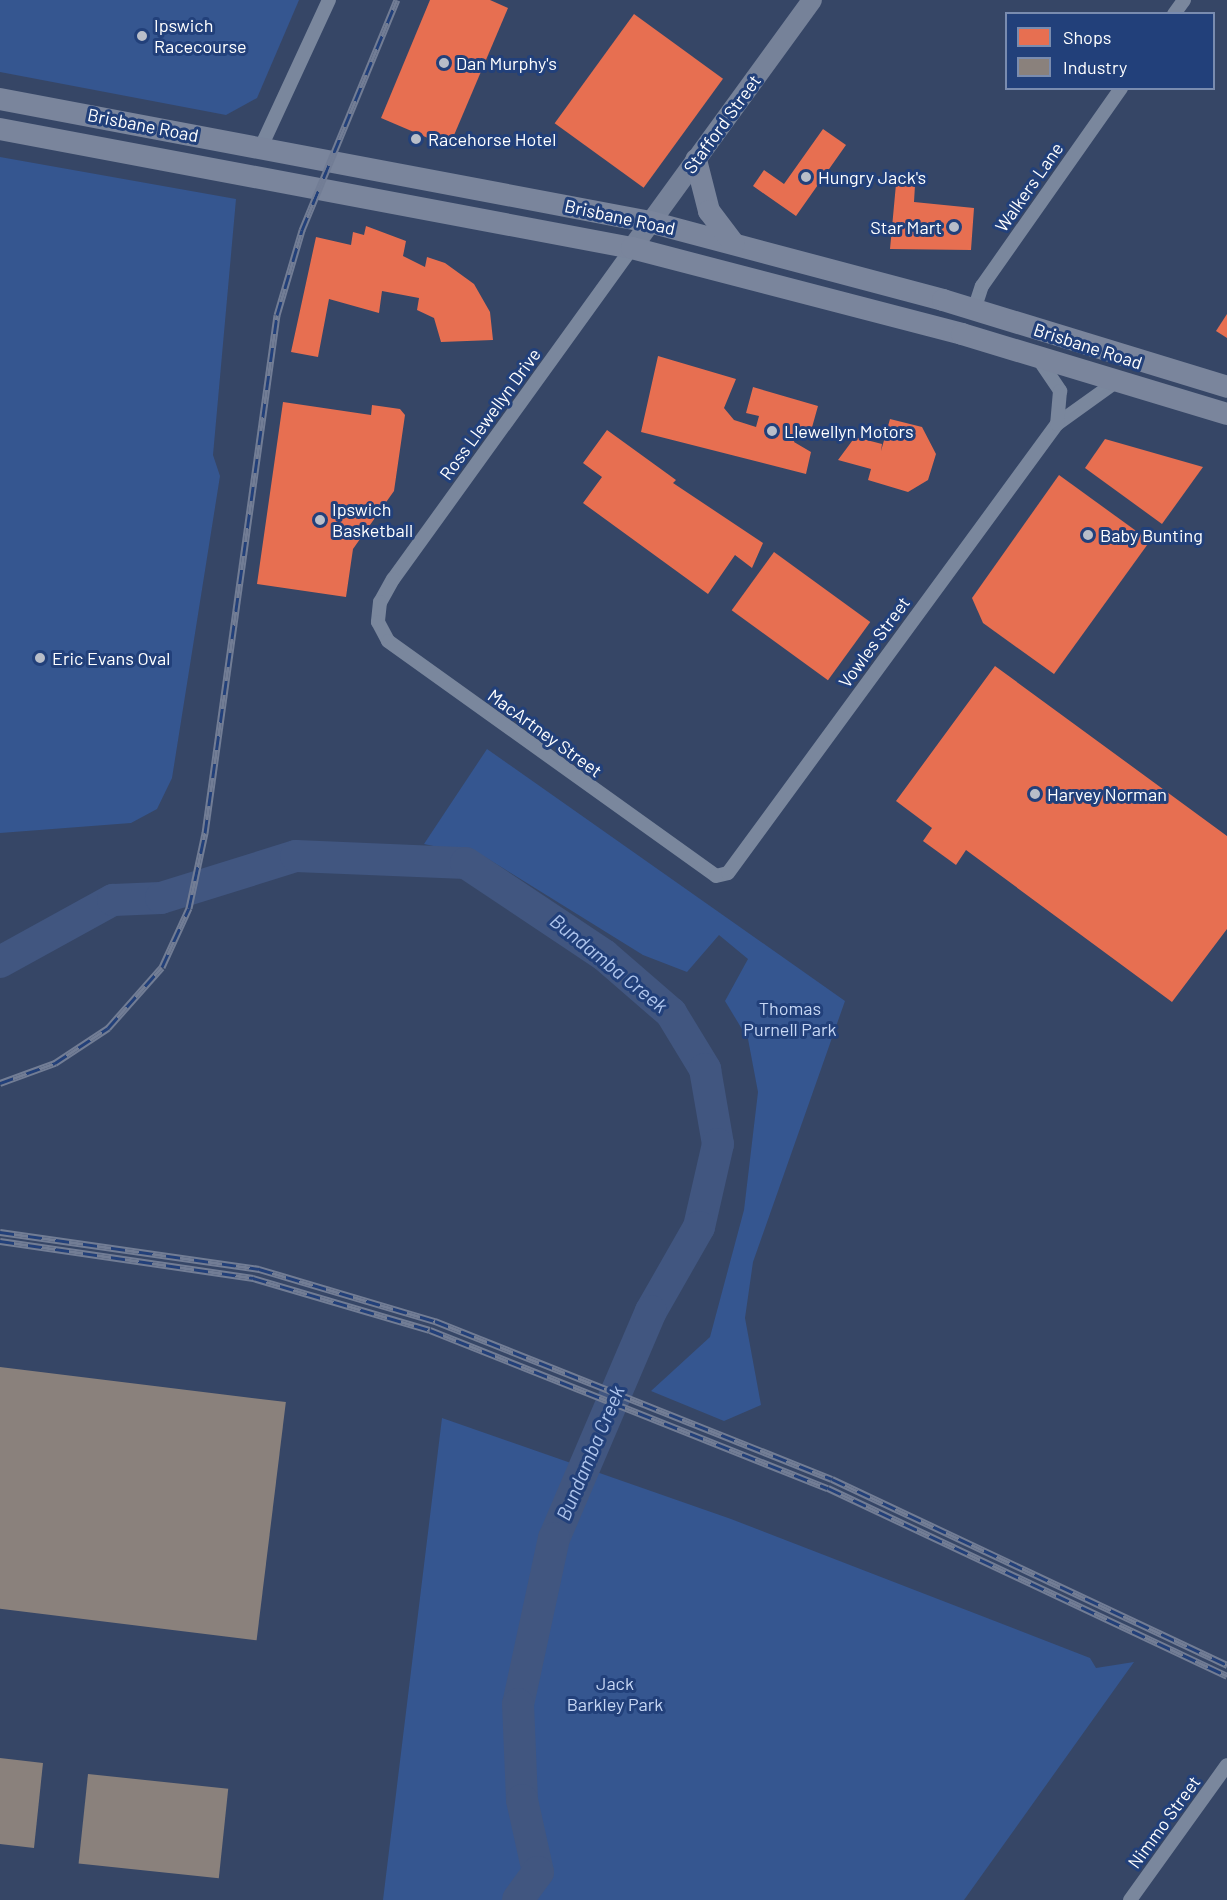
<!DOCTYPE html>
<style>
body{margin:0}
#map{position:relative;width:1227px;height:1900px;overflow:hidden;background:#364666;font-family:Barlow,sans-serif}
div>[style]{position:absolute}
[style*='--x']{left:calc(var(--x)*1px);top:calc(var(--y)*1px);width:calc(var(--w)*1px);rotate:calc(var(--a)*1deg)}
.green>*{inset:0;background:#355690}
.shops>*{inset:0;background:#e76f51;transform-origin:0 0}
.industry>*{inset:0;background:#8a817c;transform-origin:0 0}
.river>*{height:32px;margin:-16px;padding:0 16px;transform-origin:16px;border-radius:16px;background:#415680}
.minor>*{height:14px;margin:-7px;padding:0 7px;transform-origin:7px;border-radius:7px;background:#7a879d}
.secondary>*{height:20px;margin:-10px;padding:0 10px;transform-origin:10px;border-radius:10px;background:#768299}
.primary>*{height:22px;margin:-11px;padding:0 11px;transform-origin:11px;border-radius:11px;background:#7a859c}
.rail>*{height:7px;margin-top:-3.5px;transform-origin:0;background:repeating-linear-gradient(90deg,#22407a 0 14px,#727d95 0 28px);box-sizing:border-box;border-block:2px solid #727d95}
.dots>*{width:16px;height:16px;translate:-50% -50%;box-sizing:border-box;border:3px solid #22407a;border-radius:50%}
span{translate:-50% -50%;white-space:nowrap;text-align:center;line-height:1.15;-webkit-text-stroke:6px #22407a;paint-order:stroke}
.poi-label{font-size:18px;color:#fff}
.left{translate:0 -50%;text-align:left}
.right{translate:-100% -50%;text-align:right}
.street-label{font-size:18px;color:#fff}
.park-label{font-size:18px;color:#c7d7f4}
.water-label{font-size:20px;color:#afc5ed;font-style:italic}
.legend{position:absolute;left:1005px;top:12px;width:210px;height:78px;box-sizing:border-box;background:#22407a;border:2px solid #7a8caf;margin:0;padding:8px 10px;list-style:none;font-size:18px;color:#fff}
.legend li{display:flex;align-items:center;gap:12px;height:30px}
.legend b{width:30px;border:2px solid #7a8caf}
</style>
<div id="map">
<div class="green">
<i style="clip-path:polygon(0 0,299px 0,257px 98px,226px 115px,0 72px)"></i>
<i style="clip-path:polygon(0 157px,236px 199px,213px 455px,220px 476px,172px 778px,157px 809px,131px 823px,0 833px)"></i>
<i style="clip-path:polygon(487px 749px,845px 1001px,753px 1262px,745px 1318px,761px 1405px,724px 1421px,651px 1391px,710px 1337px,744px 1210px,758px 1092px,748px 1039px,725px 1001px,748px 959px,719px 935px,687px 972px,643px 955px,485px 857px,424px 844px)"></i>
<i style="clip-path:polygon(442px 1418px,731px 1519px,1090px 1658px,1096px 1668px,1134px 1662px,964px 1900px,383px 1900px)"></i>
</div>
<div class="shops">
<i style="clip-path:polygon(430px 0,490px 0,508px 8px,449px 147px,381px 118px)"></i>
<i style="left:634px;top:14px;width:110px;height:135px;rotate:36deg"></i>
<i style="clip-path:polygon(823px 129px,846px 145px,796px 216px,753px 186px,764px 170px,784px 184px)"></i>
<i style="clip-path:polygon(896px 184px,915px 185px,914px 202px,974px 208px,971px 250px,890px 249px)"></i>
<i style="clip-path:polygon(366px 226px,406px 241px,403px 256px,425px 267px,427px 257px,445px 263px,474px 284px,490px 312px,493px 340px,441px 342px,434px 318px,417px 310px,419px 298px,382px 291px,379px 313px,329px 299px,318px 357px,291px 352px,316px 237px,351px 245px,353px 232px,364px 235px)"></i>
<i style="clip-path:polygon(1227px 314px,1227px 338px,1216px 331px)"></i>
<i style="clip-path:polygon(658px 356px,736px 379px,724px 408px,734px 420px,756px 427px,759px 416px,746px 413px,753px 387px,818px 406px,811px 431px,798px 428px,794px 442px,811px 452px,806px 474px,641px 432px)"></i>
<i style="clip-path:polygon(283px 402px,371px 415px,372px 405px,400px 409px,405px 415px,394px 491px,353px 549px,346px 597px,257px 584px)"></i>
<i style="clip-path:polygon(890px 419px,922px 427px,936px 454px,928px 480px,908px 492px,868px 480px,871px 469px,838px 460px,855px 437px,882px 444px,881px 451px)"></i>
<i style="clip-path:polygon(607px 430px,676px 480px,673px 483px,763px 543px,752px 568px,735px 555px,708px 594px,583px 503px,602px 477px,583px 463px)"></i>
<i style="clip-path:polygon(1105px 439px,1203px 467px,1162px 524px,1085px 468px)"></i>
<i style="clip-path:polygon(1059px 475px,1150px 541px,1054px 674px,983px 623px,972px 598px)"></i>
<i style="left:774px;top:552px;width:119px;height:72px;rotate:36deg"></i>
<i style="clip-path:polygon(995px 666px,1227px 836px,1227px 929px,1172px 1002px,966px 850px,956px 865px,923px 841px,932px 828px,896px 801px)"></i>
</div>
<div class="industry">
<i style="left:0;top:1367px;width:288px;height:240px;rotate:7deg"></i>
<i style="clip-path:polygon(0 1758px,43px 1763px,34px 1848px,0 1844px)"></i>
<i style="left:88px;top:1774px;width:141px;height:90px;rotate:6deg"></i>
</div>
<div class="river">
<i style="--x:0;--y:962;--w:129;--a:-28.8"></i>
<i style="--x:113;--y:900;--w:48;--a:-2.4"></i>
<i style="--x:161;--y:898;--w:141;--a:-17.3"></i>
<i style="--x:296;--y:856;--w:170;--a:2.4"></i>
<i style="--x:466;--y:863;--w:166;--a:33.7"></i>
<i style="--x:604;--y:955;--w:89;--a:40.9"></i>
<i style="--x:671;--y:1013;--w:66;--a:58.7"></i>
<i style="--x:705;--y:1069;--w:76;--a:80.2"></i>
<i style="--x:718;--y:1144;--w:85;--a:102.9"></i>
<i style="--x:699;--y:1227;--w:97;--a:119.7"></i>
<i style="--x:651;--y:1311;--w:247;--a:113.1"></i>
<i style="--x:554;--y:1538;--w:170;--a:102.2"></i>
<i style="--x:518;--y:1704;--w:96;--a:87.6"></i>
<i style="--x:522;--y:1800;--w:74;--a:77.5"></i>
<i style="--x:538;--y:1872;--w:34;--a:126"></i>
</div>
<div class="minor">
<i style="--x:1174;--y:14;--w:17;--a:-54"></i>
<i style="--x:261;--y:147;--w:162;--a:-65.2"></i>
<i style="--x:632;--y:248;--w:408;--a:125.8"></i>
<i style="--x:393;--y:579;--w:26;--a:119"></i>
<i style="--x:380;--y:602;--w:20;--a:96"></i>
<i style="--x:378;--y:622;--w:21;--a:62"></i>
<i style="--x:388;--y:641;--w:403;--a:35.6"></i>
<i style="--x:716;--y:876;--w:12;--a:-14"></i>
<i style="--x:728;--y:873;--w:557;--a:-53.77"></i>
<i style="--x:1057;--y:424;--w:74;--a:-35.6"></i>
<i style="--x:974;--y:310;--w:25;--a:-72"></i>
<i style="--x:982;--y:286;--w:242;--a:-54.9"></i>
<i style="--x:1038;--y:358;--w:40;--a:56"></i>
<i style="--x:1060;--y:391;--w:33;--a:95"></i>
<i style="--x:1130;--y:1900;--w:166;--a:-54.3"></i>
</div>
<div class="secondary">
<i style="--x:632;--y:248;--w:306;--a:-54"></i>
</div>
<div class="primary">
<i style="--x:0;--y:99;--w:662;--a:10.72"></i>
<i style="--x:650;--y:222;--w:303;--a:14.9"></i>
<i style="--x:943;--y:300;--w:297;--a:17"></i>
<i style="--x:0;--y:129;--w:643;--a:10.66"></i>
<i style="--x:632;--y:248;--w:341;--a:14.6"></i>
<i style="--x:962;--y:334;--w:277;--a:16.8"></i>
<i style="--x:696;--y:160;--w:53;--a:75.7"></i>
<i style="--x:709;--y:211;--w:41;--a:52.9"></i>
</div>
<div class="rail">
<i style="--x:0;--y:1083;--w:59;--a:-20"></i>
<i style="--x:55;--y:1063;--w:64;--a:-33.4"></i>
<i style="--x:108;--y:1028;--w:81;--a:-48.5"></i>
<i style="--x:162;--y:967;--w:65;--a:-65.4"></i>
<i style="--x:189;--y:908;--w:77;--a:-78"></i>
<i style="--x:205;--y:833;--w:523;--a:-82.09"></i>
<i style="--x:277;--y:315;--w:89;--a:-73.6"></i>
<i style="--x:302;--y:230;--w:249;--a:-67.6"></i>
<i style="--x:0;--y:1232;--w:262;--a:8.1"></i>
<i style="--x:259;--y:1269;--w:184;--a:16.5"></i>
<i style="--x:435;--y:1321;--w:427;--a:21.7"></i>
<i style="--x:832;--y:1479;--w:437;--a:25.2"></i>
<i style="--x:0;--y:1241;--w:256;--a:8.3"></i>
<i style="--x:253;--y:1278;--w:184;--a:16.4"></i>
<i style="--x:430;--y:1330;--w:428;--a:21.7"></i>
<i style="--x:828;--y:1488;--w:441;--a:25.2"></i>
</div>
<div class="dots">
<i style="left:142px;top:36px;background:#b9bec9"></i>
<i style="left:444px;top:63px;background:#b9bec9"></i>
<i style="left:416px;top:139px;background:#b9bec9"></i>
<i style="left:806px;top:177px;background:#b9bec9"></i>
<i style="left:954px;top:227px;background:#b9bec9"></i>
<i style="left:772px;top:431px;background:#b9bec9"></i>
<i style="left:320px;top:520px;background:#b9bec9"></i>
<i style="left:1088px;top:535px;background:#b9bec9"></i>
<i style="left:40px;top:658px;background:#b9bec9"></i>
<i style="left:1035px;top:794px;background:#b9bec9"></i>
</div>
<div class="poi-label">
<span class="left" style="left:154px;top:36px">Ipswich<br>Racecourse</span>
<span class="left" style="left:456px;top:63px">Dan Murphy's</span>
<span class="left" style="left:428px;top:139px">Racehorse Hotel</span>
<span class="left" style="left:818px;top:177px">Hungry Jack's</span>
<span class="right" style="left:942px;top:227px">Star Mart</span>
<span class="left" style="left:784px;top:431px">Llewellyn Motors</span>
<span class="left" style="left:332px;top:520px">Ipswich<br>Basketball</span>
<span class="left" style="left:1100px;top:535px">Baby Bunting</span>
<span class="left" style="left:52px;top:658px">Eric Evans Oval</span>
<span class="left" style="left:1047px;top:794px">Harvey Norman</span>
</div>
<div class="street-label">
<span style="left:722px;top:124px;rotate:-54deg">Stafford Street</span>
<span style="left:143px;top:125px;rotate:11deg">Brisbane Road</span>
<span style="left:1029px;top:187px;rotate:-55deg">Walkers Lane</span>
<span style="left:620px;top:217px;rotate:12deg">Brisbane Road</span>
<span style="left:1088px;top:346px;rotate:18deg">Brisbane Road</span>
<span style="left:490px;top:414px;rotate:-54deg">Ross Llewellyn Drive</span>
<span style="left:874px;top:642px;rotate:-54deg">Vowles Street</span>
<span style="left:545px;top:733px;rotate:36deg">MacArtney Street</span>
<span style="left:1164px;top:1822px;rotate:-54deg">Nimmo Street</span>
</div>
<div class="park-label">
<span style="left:790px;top:1019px">Thomas<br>Purnell Park</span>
<span style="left:615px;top:1694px">Jack<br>Barkley Park</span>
</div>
<div class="water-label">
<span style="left:609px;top:963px;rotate:39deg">Bundamba Creek</span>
<span style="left:590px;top:1453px;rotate:-67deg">Bundamba Creek</span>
</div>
<ul class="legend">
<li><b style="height:16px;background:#e76f51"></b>Shops</li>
<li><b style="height:16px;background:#8a817c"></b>Industry</li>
</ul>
</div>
